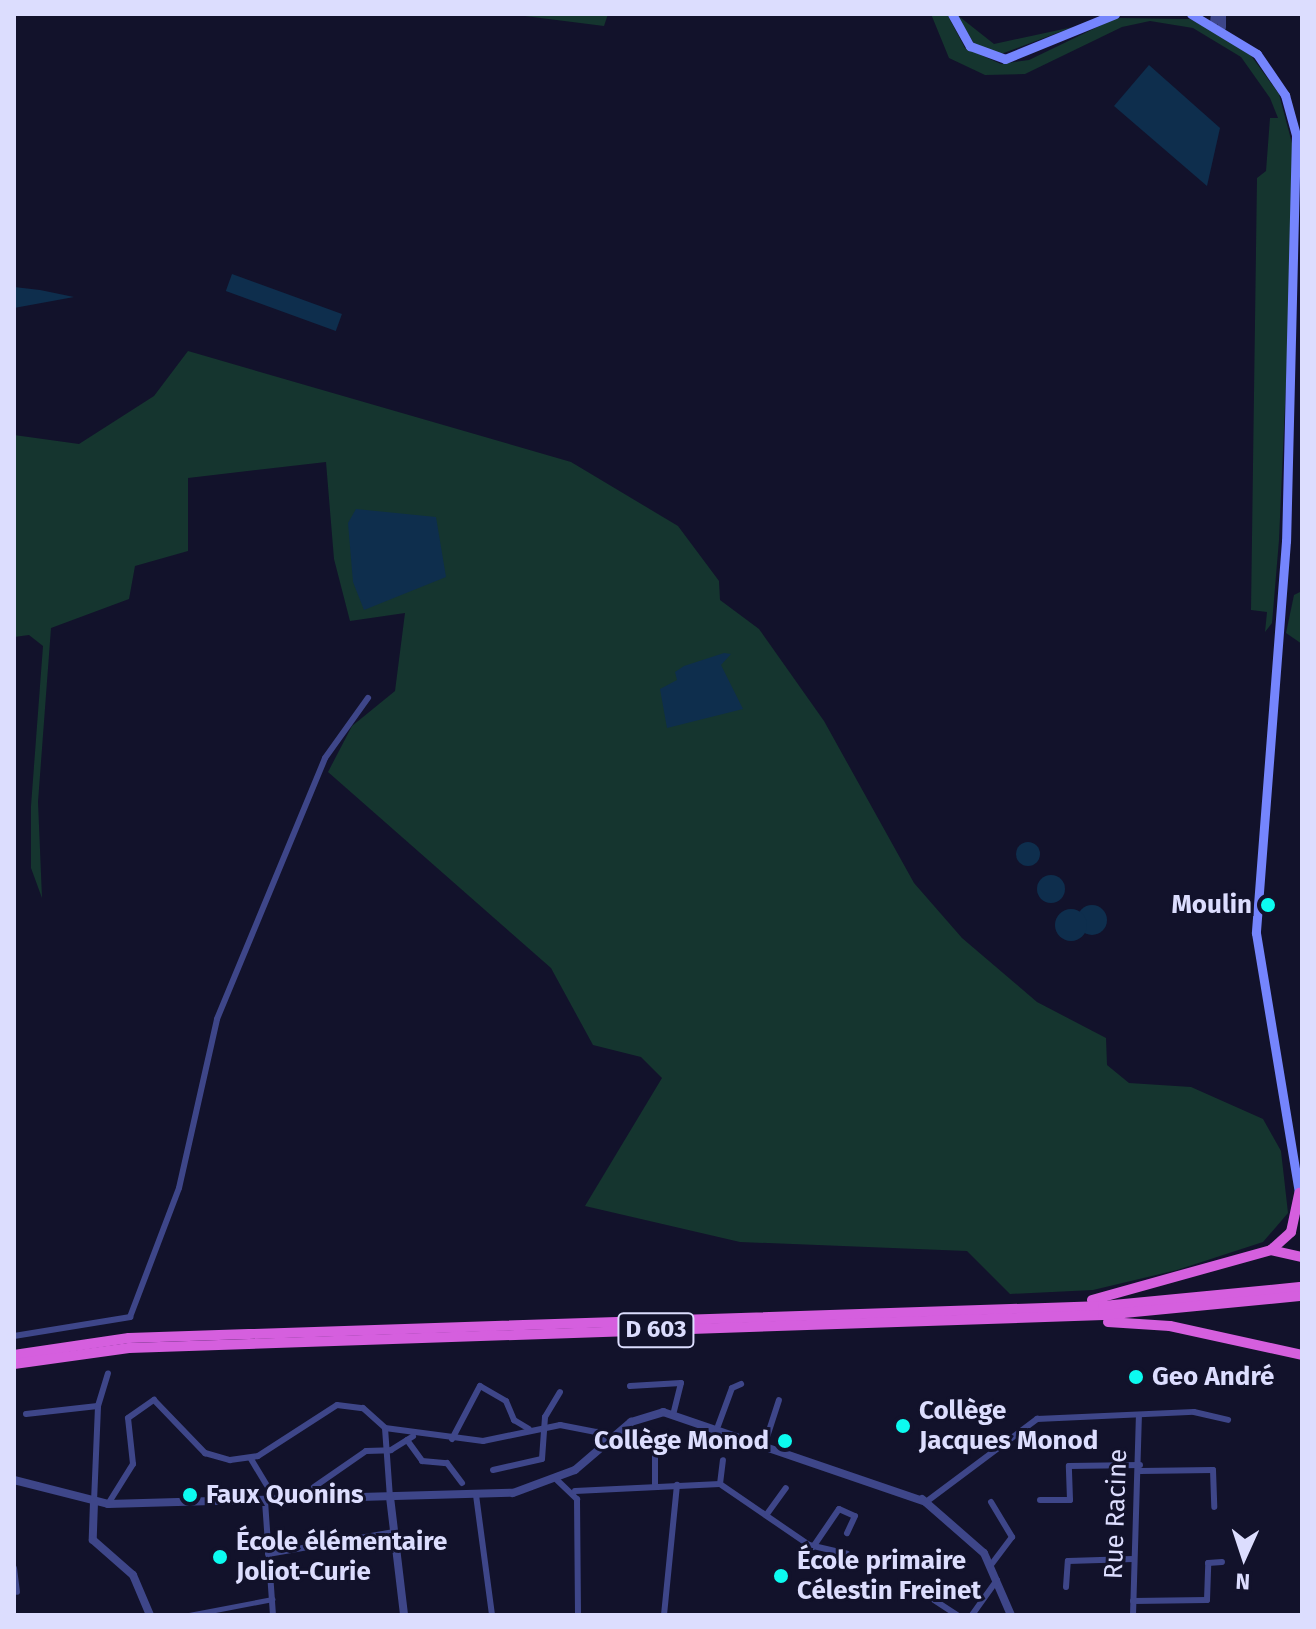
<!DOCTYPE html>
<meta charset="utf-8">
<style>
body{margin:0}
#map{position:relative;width:1316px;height:1629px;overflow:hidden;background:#12122b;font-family:"Fira Sans",sans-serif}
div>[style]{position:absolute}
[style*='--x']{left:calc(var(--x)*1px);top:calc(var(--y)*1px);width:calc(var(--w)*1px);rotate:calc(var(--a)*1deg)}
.green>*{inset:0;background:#15352f}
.water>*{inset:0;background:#0e2e4d;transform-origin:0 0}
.round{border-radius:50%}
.pedestrian>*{height:5px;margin:-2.5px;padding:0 2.5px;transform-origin:2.5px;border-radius:2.5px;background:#3e4689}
.minor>*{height:6px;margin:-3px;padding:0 3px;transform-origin:3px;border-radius:3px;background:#3e4689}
.tertiary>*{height:8px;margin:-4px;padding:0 4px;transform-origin:4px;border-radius:4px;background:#3e4689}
.secondary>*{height:9px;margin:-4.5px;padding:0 4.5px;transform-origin:4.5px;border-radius:4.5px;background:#7585fd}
.trunk>*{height:10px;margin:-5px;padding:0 5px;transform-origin:5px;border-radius:5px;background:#d55fde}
.dots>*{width:22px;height:22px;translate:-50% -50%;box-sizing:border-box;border:4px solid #12122b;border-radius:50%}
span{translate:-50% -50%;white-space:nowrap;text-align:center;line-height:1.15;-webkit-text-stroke:6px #12122b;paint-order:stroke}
.shield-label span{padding:2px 6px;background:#12122b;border:2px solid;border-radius:6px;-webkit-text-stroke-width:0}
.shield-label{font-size:24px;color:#dcddfe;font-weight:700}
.poi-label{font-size:26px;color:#dcddfe;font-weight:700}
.right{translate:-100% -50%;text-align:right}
.left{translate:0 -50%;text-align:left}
.street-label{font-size:26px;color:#dcddfe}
.frame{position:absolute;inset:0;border:16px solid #dcddfe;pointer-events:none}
.north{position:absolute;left:1204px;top:1517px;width:80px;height:80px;-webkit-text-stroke:6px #12122b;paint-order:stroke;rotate:183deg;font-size:22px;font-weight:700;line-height:32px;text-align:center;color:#dcddfe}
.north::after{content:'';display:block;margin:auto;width:28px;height:36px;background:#dcddfe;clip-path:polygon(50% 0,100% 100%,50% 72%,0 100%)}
</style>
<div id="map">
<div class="green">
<i style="clip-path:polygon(509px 14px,608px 14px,604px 26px)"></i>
<i style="clip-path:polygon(931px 14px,947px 14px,965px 48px,1001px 64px,1029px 60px,1116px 18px,1190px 19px,1247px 50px,1279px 94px,1293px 147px,1289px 316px,1279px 540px,1272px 623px,1265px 632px,1267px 612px,1251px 610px,1257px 178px,1266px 171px,1270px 118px,1278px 118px,1270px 98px,1241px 57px,1193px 28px,1150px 21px,1122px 27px,1025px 74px,985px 75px,949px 58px)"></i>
<i style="clip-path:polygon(956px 14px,994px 44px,1073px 27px,1001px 54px,975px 45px)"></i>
<i style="clip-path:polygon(188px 351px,571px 462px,678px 526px,719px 581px,720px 600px,759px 629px,824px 721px,914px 883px,962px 938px,1037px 1002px,1106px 1038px,1107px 1065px,1129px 1083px,1191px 1087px,1263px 1119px,1281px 1151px,1288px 1213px,1263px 1242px,1177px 1270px,1093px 1290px,1010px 1294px,967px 1251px,740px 1242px,585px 1206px,662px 1078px,641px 1057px,593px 1045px,551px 968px,328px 772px,352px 726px,395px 691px,405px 613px,350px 621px,334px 559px,326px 462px,188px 478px,188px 551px,135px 566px,129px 599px,51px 628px,38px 802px,42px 898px,31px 868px,31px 806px,43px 646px,29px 635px,14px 637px,14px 435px,79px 444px,154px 396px)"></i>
<i style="clip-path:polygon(1302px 591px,1302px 644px,1286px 633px,1294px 595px)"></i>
</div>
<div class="water">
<i style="clip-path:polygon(1149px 65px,1220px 128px,1207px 186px,1114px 106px)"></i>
<i style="left:232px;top:274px;width:117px;height:18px;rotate:20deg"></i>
<i style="clip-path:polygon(14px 287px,40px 290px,74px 297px,14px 308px)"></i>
<i style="clip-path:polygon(356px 509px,436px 517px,446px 577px,364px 610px,353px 582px,348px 523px)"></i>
<i style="clip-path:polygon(724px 653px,731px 654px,721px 665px,743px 709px,667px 728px,660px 689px,677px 680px,675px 672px,684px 666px)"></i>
<i class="round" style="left:1016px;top:842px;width:24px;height:24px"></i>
<i class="round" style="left:1037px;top:875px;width:28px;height:28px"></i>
<i class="round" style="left:1077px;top:905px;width:30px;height:30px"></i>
<i class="round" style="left:1055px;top:909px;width:32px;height:32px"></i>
</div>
<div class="pedestrian">
<i style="--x:189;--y:1615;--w:85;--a:-10.9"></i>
</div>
<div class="minor">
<i style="--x:14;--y:1336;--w:118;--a:-9.3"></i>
<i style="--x:130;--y:1317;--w:138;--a:-69.2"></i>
<i style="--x:179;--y:1188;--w:173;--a:-77.3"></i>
<i style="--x:217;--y:1019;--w:282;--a:-67.5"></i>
<i style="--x:325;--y:758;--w:74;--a:-54.4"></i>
<i style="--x:630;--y:1386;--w:51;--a:-3.4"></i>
<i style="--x:681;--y:1383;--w:30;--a:104"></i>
<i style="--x:26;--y:1414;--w:72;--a:-6.3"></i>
<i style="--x:718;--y:1426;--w:40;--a:-69.8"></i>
<i style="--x:732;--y:1388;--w:10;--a:-24"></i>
<i style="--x:385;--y:1428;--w:99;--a:7.6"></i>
<i style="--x:483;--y:1441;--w:79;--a:-11.7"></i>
<i style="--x:560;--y:1425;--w:38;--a:11"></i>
<i style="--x:597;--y:1432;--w:16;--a:45"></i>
<i style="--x:452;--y:1439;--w:60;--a:-62.2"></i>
<i style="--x:480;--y:1386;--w:30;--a:30"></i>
<i style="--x:506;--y:1401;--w:21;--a:67"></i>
<i style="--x:514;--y:1420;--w:17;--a:31"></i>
<i style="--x:407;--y:1440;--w:26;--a:54"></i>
<i style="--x:422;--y:1461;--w:25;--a:5"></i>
<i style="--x:447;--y:1463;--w:25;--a:53"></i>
<i style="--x:765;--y:1443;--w:45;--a:-72"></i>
<i style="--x:251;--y:1459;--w:31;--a:59"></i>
<i style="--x:493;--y:1470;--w:50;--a:-12.7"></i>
<i style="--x:542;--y:1459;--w:42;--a:-85.9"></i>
<i style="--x:545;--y:1417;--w:29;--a:-59"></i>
<i style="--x:1140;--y:1471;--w:73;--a:-0.8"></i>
<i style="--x:1213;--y:1470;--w:37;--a:88"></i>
<i style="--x:557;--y:1480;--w:28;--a:44"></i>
<i style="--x:577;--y:1499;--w:116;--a:89.5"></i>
<i style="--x:720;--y:1484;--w:24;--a:-83"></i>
<i style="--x:655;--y:1485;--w:35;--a:-90"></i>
<i style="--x:655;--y:1450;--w:20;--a:-30"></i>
<i style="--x:314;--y:1487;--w:63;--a:-34.7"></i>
<i style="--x:366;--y:1451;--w:25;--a:-2"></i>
<i style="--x:391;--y:1450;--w:26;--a:-32"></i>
<i style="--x:575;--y:1491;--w:145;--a:-2.8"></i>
<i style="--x:720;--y:1484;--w:108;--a:34.4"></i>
<i style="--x:809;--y:1545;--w:39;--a:13"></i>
<i style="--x:476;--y:1495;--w:121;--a:82.4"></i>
<i style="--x:1040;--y:1500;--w:30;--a:0"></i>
<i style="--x:1070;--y:1500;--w:34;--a:-92"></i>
<i style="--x:1069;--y:1466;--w:71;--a:-0.8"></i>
<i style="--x:265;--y:1501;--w:114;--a:86"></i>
<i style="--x:94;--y:1502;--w:96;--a:-87.6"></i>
<i style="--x:98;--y:1406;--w:34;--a:-73"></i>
<i style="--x:926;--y:1502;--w:139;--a:-36.8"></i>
<i style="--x:1037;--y:1419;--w:157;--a:-2.6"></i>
<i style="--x:1194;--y:1412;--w:35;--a:13"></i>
<i style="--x:991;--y:1502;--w:41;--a:59"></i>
<i style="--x:1012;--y:1537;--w:35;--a:127"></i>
<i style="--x:108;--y:1504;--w:47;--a:-58"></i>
<i style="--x:133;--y:1464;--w:46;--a:-96.2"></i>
<i style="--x:128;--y:1418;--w:32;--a:-35"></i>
<i style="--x:154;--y:1400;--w:74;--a:46.1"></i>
<i style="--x:205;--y:1453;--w:26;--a:16"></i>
<i style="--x:230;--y:1460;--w:28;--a:-8"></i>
<i style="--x:258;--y:1456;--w:94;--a:-32.8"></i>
<i style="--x:337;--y:1405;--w:26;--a:7"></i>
<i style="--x:363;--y:1408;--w:30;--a:42"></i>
<i style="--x:385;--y:1428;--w:69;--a:85.9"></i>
<i style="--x:767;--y:1514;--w:32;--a:-54"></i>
<i style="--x:813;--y:1547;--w:46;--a:-55.6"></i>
<i style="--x:839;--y:1509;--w:17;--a:24"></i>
<i style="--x:855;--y:1516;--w:19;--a:115"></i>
<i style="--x:268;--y:1554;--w:128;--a:-9.9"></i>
<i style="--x:14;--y:1568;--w:24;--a:83"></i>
<i style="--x:1066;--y:1587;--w:26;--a:-86"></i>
<i style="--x:1068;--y:1561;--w:65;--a:-1.8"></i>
<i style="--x:934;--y:1600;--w:27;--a:33"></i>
<i style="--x:1133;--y:1601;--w:74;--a:-0.8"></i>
<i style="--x:1207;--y:1600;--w:37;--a:-88"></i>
<i style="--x:1208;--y:1563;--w:14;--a:-4"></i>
<i style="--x:664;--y:1615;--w:131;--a:-84.3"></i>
<i style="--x:972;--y:1615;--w:43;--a:-54.5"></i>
<i style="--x:1133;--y:1615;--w:200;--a:-88.3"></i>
</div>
<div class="tertiary">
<i style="--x:1214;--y:23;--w:9;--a:-84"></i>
<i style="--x:1222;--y:27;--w:13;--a:-90"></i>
<i style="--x:14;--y:1480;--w:97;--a:14.3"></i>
<i style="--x:108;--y:1504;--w:405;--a:-1.6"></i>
<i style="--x:513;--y:1493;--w:66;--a:-20.4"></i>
<i style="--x:575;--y:1470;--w:74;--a:-40.6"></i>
<i style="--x:631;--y:1422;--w:34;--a:-17"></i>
<i style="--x:663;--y:1412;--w:278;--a:18.9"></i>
<i style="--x:390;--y:1497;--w:119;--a:83.2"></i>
<i style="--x:922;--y:1499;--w:82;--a:41.1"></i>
<i style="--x:984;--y:1553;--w:68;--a:66.5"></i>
<i style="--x:94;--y:1502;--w:38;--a:92"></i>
<i style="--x:93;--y:1540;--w:53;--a:41.2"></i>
<i style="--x:133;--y:1575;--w:43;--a:67"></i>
</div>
<div class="secondary">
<i style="--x:952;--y:14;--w:37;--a:61"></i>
<i style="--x:970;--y:46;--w:37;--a:20"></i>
<i style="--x:1005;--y:59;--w:119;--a:-22.2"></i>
<i style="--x:1191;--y:14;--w:77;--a:31.2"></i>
<i style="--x:1257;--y:54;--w:50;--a:55.7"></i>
<i style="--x:1285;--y:95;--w:41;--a:74.6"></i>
<i style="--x:1296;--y:135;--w:406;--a:91.4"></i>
<i style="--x:1286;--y:541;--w:393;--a:94.4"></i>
<i style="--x:1256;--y:933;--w:281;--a:80.6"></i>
</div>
<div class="trunk">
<i style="--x:1271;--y:1250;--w:32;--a:13"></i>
<i style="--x:1092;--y:1300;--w:186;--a:-15.6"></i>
<i style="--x:1271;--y:1250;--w:27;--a:-42"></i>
<i style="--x:1291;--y:1232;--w:40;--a:-78"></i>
<i style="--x:1108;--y:1322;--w:62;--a:3.7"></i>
<i style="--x:1170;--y:1326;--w:135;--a:12.4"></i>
<i style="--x:14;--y:1355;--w:116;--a:-8.4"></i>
<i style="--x:129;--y:1338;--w:975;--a:-1.88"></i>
<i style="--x:1103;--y:1306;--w:200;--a:-5.5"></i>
<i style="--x:14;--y:1364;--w:116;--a:-7.9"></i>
<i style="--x:129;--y:1348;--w:975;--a:-1.94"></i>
<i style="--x:1103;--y:1315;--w:200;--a:-5.5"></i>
</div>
<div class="dots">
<i style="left:1268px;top:905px;background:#0cfbf0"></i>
<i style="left:1136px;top:1377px;background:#0cfbf0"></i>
<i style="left:903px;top:1426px;background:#0cfbf0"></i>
<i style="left:785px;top:1441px;background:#0cfbf0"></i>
<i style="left:190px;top:1495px;background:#0cfbf0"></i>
<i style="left:220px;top:1557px;background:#0cfbf0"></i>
<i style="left:781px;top:1576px;background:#0cfbf0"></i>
</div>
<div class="shield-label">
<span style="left:656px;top:1330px">D 603</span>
</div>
<div class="poi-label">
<span class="right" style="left:1252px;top:905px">Moulin</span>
<span class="left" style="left:1152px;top:1377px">Geo André</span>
<span class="left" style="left:919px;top:1426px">Collège<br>Jacques Monod</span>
<span class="right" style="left:769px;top:1441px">Collège Monod</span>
<span class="left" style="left:206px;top:1495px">Faux Quonins</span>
<span class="left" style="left:236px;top:1557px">École élémentaire<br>Joliot-Curie</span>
<span class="left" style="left:797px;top:1576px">École primaire<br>Célestin Freinet</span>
</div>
<div class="street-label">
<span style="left:1116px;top:1514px;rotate:-88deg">Rue Racine</span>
</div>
<div class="frame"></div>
<div class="north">N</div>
</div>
